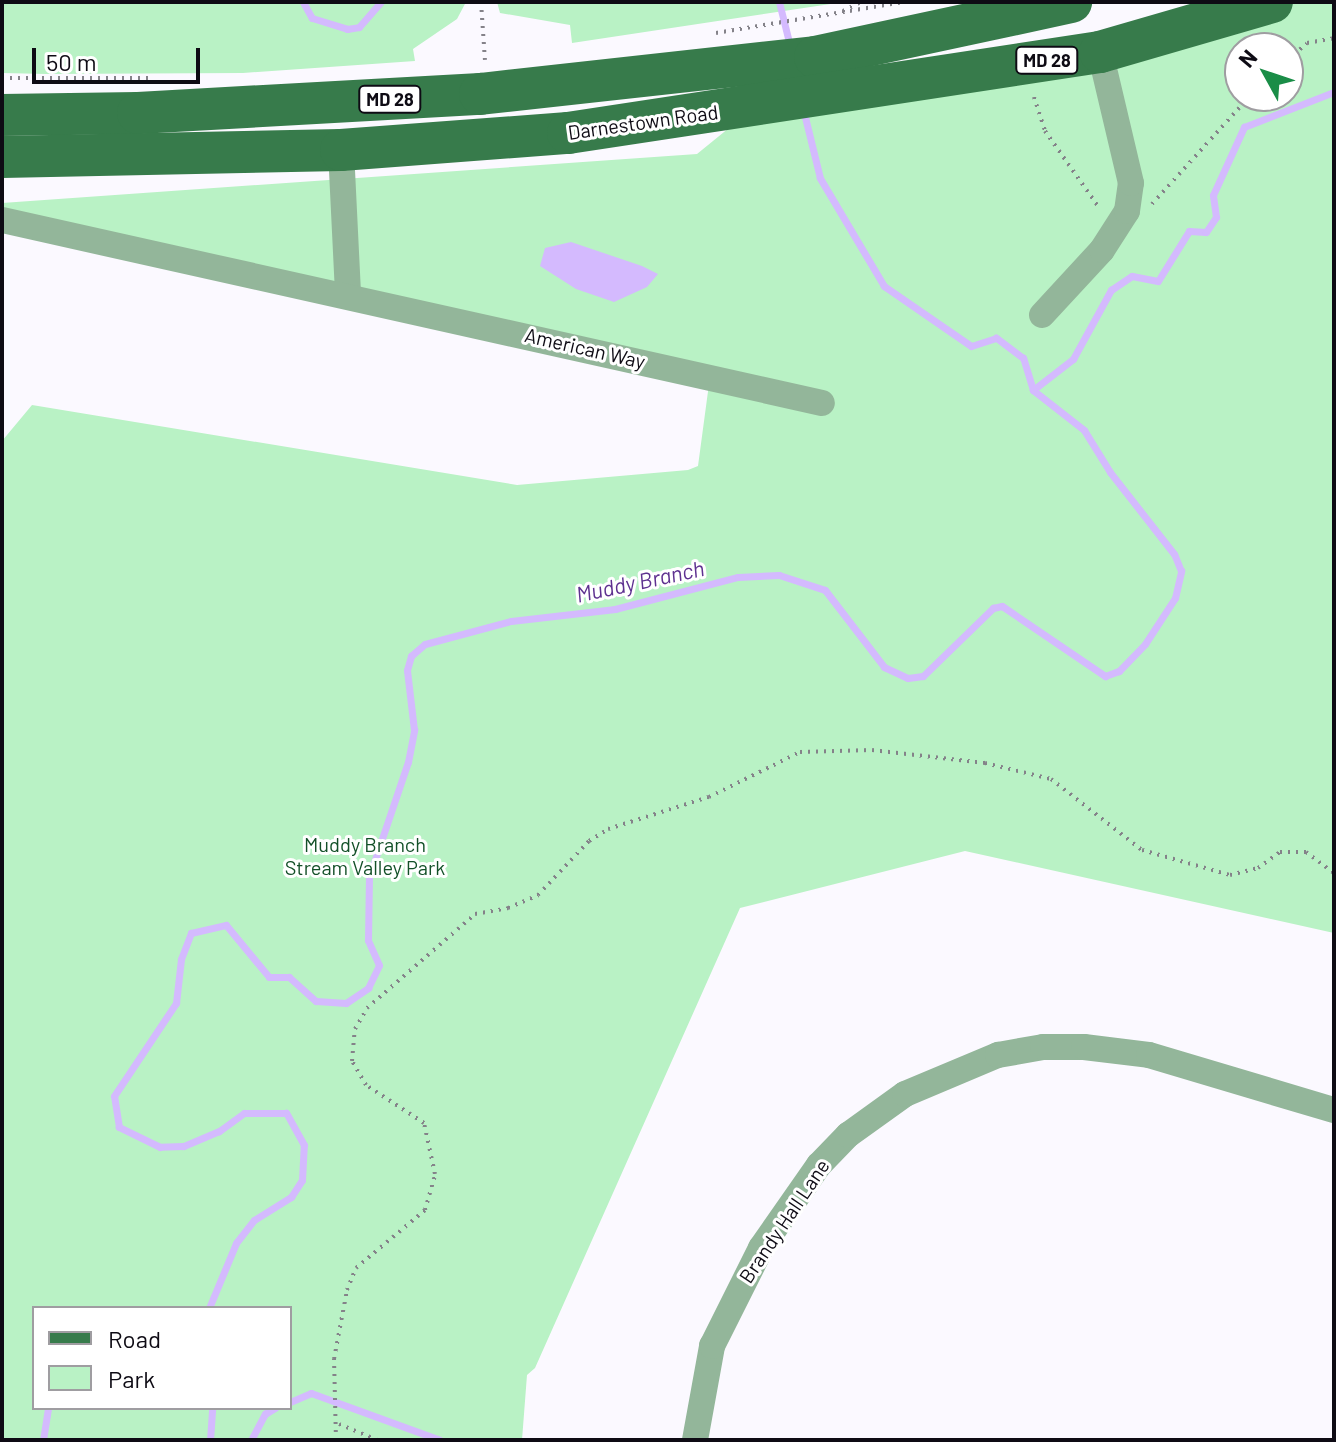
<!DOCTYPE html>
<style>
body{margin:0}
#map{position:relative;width:1336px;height:1442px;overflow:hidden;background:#fbf9ff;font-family:Barlow,sans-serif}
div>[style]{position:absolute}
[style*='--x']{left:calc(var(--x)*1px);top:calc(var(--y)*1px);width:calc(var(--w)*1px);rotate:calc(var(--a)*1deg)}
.green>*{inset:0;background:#b9f2c5}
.water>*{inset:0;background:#d4bafe}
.stream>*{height:7px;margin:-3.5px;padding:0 3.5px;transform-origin:3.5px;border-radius:3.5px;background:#d4bafe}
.path>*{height:4px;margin-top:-2px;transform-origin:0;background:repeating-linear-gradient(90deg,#848289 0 2px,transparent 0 8px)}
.street>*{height:26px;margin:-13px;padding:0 13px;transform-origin:13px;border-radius:13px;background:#93b69a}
.primary>*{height:42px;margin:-21px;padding:0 21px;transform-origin:21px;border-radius:21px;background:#377b4b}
span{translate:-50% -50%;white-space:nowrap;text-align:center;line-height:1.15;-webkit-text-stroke:6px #fff;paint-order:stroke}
.shield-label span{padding:2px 6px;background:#fff;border:2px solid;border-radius:6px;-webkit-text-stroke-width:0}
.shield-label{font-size:18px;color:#0e0b14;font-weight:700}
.street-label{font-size:20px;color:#0e0b14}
.park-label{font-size:20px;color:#135028}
.water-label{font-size:22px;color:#5e3190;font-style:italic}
.frame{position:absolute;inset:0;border:4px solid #0e0b14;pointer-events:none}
.legend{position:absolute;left:32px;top:1306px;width:260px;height:104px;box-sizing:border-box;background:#fff;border:2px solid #9f9da1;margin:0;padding:10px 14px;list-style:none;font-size:24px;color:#0e0b14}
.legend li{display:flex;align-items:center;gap:16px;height:40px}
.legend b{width:40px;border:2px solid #9f9da1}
.north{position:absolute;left:1224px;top:32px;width:80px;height:80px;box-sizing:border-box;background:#fff;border:2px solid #9f9da1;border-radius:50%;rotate:310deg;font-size:22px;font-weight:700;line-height:32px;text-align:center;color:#0e0b14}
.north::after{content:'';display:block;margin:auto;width:28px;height:36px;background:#1a8d47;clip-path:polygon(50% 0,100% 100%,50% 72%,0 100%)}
.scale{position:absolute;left:32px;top:48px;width:168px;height:36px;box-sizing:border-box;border:4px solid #0e0b14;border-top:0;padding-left:10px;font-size:24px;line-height:28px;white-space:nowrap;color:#0e0b14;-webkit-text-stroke:6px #fff;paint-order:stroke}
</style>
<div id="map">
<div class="green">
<i style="clip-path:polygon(2px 2px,466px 2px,457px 19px,413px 49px,415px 61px,243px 73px,46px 74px,2px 73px)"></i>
<i style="clip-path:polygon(497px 2px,844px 2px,572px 43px,570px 25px,500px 13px)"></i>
<i style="clip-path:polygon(evenodd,1272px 2px,1334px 2px,1334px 933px,965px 851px,740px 908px,535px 1368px,527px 1375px,522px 1440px,2px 1440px,2px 441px,32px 405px,517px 485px,688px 470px,698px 466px,711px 369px,2px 208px,2px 203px,697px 154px,756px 106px,1272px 2px,1240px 48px,1288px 48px,1288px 96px,1240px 96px,1240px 48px,1272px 2px,34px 1308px,290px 1308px,290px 1408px,34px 1408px,34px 1308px)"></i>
</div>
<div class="water">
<i style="clip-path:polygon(571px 242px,642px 266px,658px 274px,647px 287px,614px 302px,576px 289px,540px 266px,545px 248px)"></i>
</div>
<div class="stream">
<i style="--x:303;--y:2;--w:18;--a:61"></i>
<i style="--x:312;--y:18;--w:37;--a:17"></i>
<i style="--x:347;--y:29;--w:12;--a:-9"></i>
<i style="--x:359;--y:27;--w:33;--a:-49"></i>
<i style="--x:779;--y:2;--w:45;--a:76"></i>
<i style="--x:1033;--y:390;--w:51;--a:-37.8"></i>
<i style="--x:1073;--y:359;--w:79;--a:-61.2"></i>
<i style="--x:1111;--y:290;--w:25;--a:-34"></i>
<i style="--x:1132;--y:276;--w:26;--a:11"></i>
<i style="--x:1158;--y:281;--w:59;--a:-58.2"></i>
<i style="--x:1189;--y:231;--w:17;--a:3"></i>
<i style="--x:1206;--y:232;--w:18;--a:-56"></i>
<i style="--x:1216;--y:217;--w:22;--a:-98"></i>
<i style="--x:1213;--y:195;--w:75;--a:-65.5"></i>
<i style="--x:1244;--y:127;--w:97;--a:-21.3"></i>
<i style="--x:209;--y:1308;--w:70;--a:-67.4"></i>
<i style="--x:236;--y:1243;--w:29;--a:-52"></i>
<i style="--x:254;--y:1220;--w:44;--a:-31.9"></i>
<i style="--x:291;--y:1197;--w:20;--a:-57"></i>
<i style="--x:302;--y:1180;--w:35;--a:-87"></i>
<i style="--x:304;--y:1145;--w:37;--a:-119"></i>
<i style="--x:286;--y:1113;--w:42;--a:180"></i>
<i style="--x:244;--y:1113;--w:31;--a:144"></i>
<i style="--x:219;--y:1131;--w:39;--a:157"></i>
<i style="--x:183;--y:1146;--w:23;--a:178"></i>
<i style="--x:160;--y:1147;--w:46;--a:-154"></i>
<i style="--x:119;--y:1127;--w:31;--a:-99"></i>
<i style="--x:114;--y:1096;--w:112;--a:-56.3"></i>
<i style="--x:176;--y:1003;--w:44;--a:-83.5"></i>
<i style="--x:181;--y:959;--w:28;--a:-69"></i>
<i style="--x:191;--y:933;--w:36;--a:-13"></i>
<i style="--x:226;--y:925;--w:67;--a:50.4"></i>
<i style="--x:269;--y:977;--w:20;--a:0"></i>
<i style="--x:289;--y:977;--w:36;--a:42"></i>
<i style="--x:316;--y:1001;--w:30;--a:4"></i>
<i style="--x:346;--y:1003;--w:27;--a:-34"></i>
<i style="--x:368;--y:988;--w:25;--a:-64"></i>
<i style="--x:379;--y:965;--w:27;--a:-114"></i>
<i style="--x:368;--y:940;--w:63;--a:-89.1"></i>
<i style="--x:369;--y:877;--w:121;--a:-71.3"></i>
<i style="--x:408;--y:762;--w:33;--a:-79"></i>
<i style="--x:414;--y:730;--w:60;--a:-96.7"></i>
<i style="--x:407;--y:670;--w:15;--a:-74"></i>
<i style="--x:411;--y:656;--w:18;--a:-41"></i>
<i style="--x:425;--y:644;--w:89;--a:-15"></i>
<i style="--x:511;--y:621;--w:105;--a:-6.6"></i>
<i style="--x:615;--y:609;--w:127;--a:-14.6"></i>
<i style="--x:738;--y:577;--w:41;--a:-2.8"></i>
<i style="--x:779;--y:575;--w:48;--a:18.1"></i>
<i style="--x:825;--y:590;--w:97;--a:52.5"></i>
<i style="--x:884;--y:667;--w:26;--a:25"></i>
<i style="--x:908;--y:678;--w:15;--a:-8"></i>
<i style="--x:923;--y:676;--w:98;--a:-44.2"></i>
<i style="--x:993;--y:608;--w:9;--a:-13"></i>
<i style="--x:1002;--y:606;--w:125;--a:34.2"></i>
<i style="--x:1105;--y:676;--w:15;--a:-20"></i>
<i style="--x:1119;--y:671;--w:37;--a:-46"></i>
<i style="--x:1145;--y:644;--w:55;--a:-56.9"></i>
<i style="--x:1175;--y:598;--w:28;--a:-77"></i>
<i style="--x:1181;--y:571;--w:18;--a:-112"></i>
<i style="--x:1174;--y:554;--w:104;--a:-128"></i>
<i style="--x:1110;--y:472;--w:49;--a:-121.8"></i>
<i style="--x:1084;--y:430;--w:65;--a:-141.9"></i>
<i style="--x:1033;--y:390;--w:34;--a:-107"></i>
<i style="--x:1023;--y:358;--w:34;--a:-143"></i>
<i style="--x:996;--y:338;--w:26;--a:162"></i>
<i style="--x:971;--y:346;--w:106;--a:-145.4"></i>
<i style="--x:884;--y:286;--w:126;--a:-120.7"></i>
<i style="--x:820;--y:178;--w:71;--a:-103.8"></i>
<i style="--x:290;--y:1402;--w:23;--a:-23"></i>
<i style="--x:311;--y:1393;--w:137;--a:20"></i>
<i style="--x:43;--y:1440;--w:32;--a:-81"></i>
<i style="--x:210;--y:1440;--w:32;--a:-86"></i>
<i style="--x:251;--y:1440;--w:30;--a:-62"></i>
<i style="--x:265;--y:1414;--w:12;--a:-31"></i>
</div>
<div class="path">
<i style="--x:481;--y:2;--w:58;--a:86.1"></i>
<i style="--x:843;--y:11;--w:20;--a:-27"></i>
<i style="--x:716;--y:33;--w:190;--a:-9.4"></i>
<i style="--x:1288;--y:60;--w:25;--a:-42"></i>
<i style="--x:1307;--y:43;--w:27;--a:-10"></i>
<i style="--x:2;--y:78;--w:148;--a:0"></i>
<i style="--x:1034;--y:97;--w:36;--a:72"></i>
<i style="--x:1045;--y:131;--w:95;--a:54.8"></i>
<i style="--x:1152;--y:204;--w:146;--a:-47.8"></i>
<i style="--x:339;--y:1424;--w:41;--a:22.8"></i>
<i style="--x:336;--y:1440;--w:81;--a:-91.4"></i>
<i style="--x:334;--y:1359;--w:70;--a:-79.3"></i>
<i style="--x:347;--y:1290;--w:24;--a:-68"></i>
<i style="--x:356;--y:1268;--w:90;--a:-40"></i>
<i style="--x:425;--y:1210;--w:37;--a:-74"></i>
<i style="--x:435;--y:1174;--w:52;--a:-102.2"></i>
<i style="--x:424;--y:1123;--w:69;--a:-146.8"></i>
<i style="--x:366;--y:1085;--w:28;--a:-120"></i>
<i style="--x:352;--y:1061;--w:32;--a:-85"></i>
<i style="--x:355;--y:1029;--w:24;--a:-60"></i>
<i style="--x:367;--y:1008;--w:143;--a:-41"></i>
<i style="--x:475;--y:914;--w:34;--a:-10"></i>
<i style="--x:508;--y:908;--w:33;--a:-23"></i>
<i style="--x:538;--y:895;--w:74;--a:-46.6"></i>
<i style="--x:589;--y:841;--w:22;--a:-32"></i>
<i style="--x:608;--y:829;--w:106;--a:-17.6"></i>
<i style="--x:709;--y:797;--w:102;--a:-26.3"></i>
<i style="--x:800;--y:752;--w:72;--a:-1.6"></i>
<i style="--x:872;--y:750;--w:114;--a:6.6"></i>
<i style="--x:985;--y:763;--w:68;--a:13.6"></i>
<i style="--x:1051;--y:779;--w:115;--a:38"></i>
<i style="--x:1142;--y:850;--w:91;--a:15.9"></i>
<i style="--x:1230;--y:875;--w:29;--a:-14"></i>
<i style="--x:1258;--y:868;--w:27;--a:-36"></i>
<i style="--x:1280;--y:852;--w:26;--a:0"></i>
<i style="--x:1306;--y:852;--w:35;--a:37"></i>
</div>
<div class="street">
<i style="--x:341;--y:150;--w:144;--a:87.2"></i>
<i style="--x:2;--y:220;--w:840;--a:12.58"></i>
<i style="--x:1042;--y:315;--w:88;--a:-47.3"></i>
<i style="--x:1102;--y:250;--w:46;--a:-57.3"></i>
<i style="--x:1127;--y:211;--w:28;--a:-82"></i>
<i style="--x:1131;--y:183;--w:135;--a:-103.3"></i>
<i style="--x:695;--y:1440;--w:96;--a:-79.7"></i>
<i style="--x:712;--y:1346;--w:110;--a:-63.4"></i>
<i style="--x:761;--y:1248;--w:101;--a:-55.1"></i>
<i style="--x:819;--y:1165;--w:42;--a:-46"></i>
<i style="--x:848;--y:1135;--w:70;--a:-35.7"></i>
<i style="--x:905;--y:1094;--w:101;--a:-22.8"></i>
<i style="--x:998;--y:1055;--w:46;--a:-10.1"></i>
<i style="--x:1043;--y:1047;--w:41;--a:0"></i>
<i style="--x:1084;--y:1047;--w:65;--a:7"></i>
<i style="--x:1149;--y:1055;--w:193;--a:16.6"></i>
</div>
<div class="primary">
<i style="--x:2;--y:115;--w:136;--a:-0.8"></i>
<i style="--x:138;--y:113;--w:343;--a:-3.2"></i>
<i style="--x:480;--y:94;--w:337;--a:-6.3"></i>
<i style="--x:815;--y:57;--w:262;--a:-12.1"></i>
<i style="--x:2;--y:157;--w:339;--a:-1.2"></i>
<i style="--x:341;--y:150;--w:228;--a:-4.3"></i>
<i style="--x:568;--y:133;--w:538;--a:-8.66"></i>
<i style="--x:1100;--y:52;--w:179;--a:-16.2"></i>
</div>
<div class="shield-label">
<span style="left:1047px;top:60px">MD 28</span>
<span style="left:390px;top:99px">MD 28</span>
</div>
<div class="street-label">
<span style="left:643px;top:122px;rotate:-8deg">Darnestown Road</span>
<span style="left:585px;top:348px;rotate:13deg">American Way</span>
<span style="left:784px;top:1221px;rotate:-56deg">Brandy Hall Lane</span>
</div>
<div class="park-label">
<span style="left:365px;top:856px">Muddy Branch<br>Stream Valley Park</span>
</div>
<div class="water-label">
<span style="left:640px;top:581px;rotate:-12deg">Muddy Branch</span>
</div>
<div class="frame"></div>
<ul class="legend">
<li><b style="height:10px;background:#377b4b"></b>Road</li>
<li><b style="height:22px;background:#b9f2c5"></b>Park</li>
</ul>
<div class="north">N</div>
<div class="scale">50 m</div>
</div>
